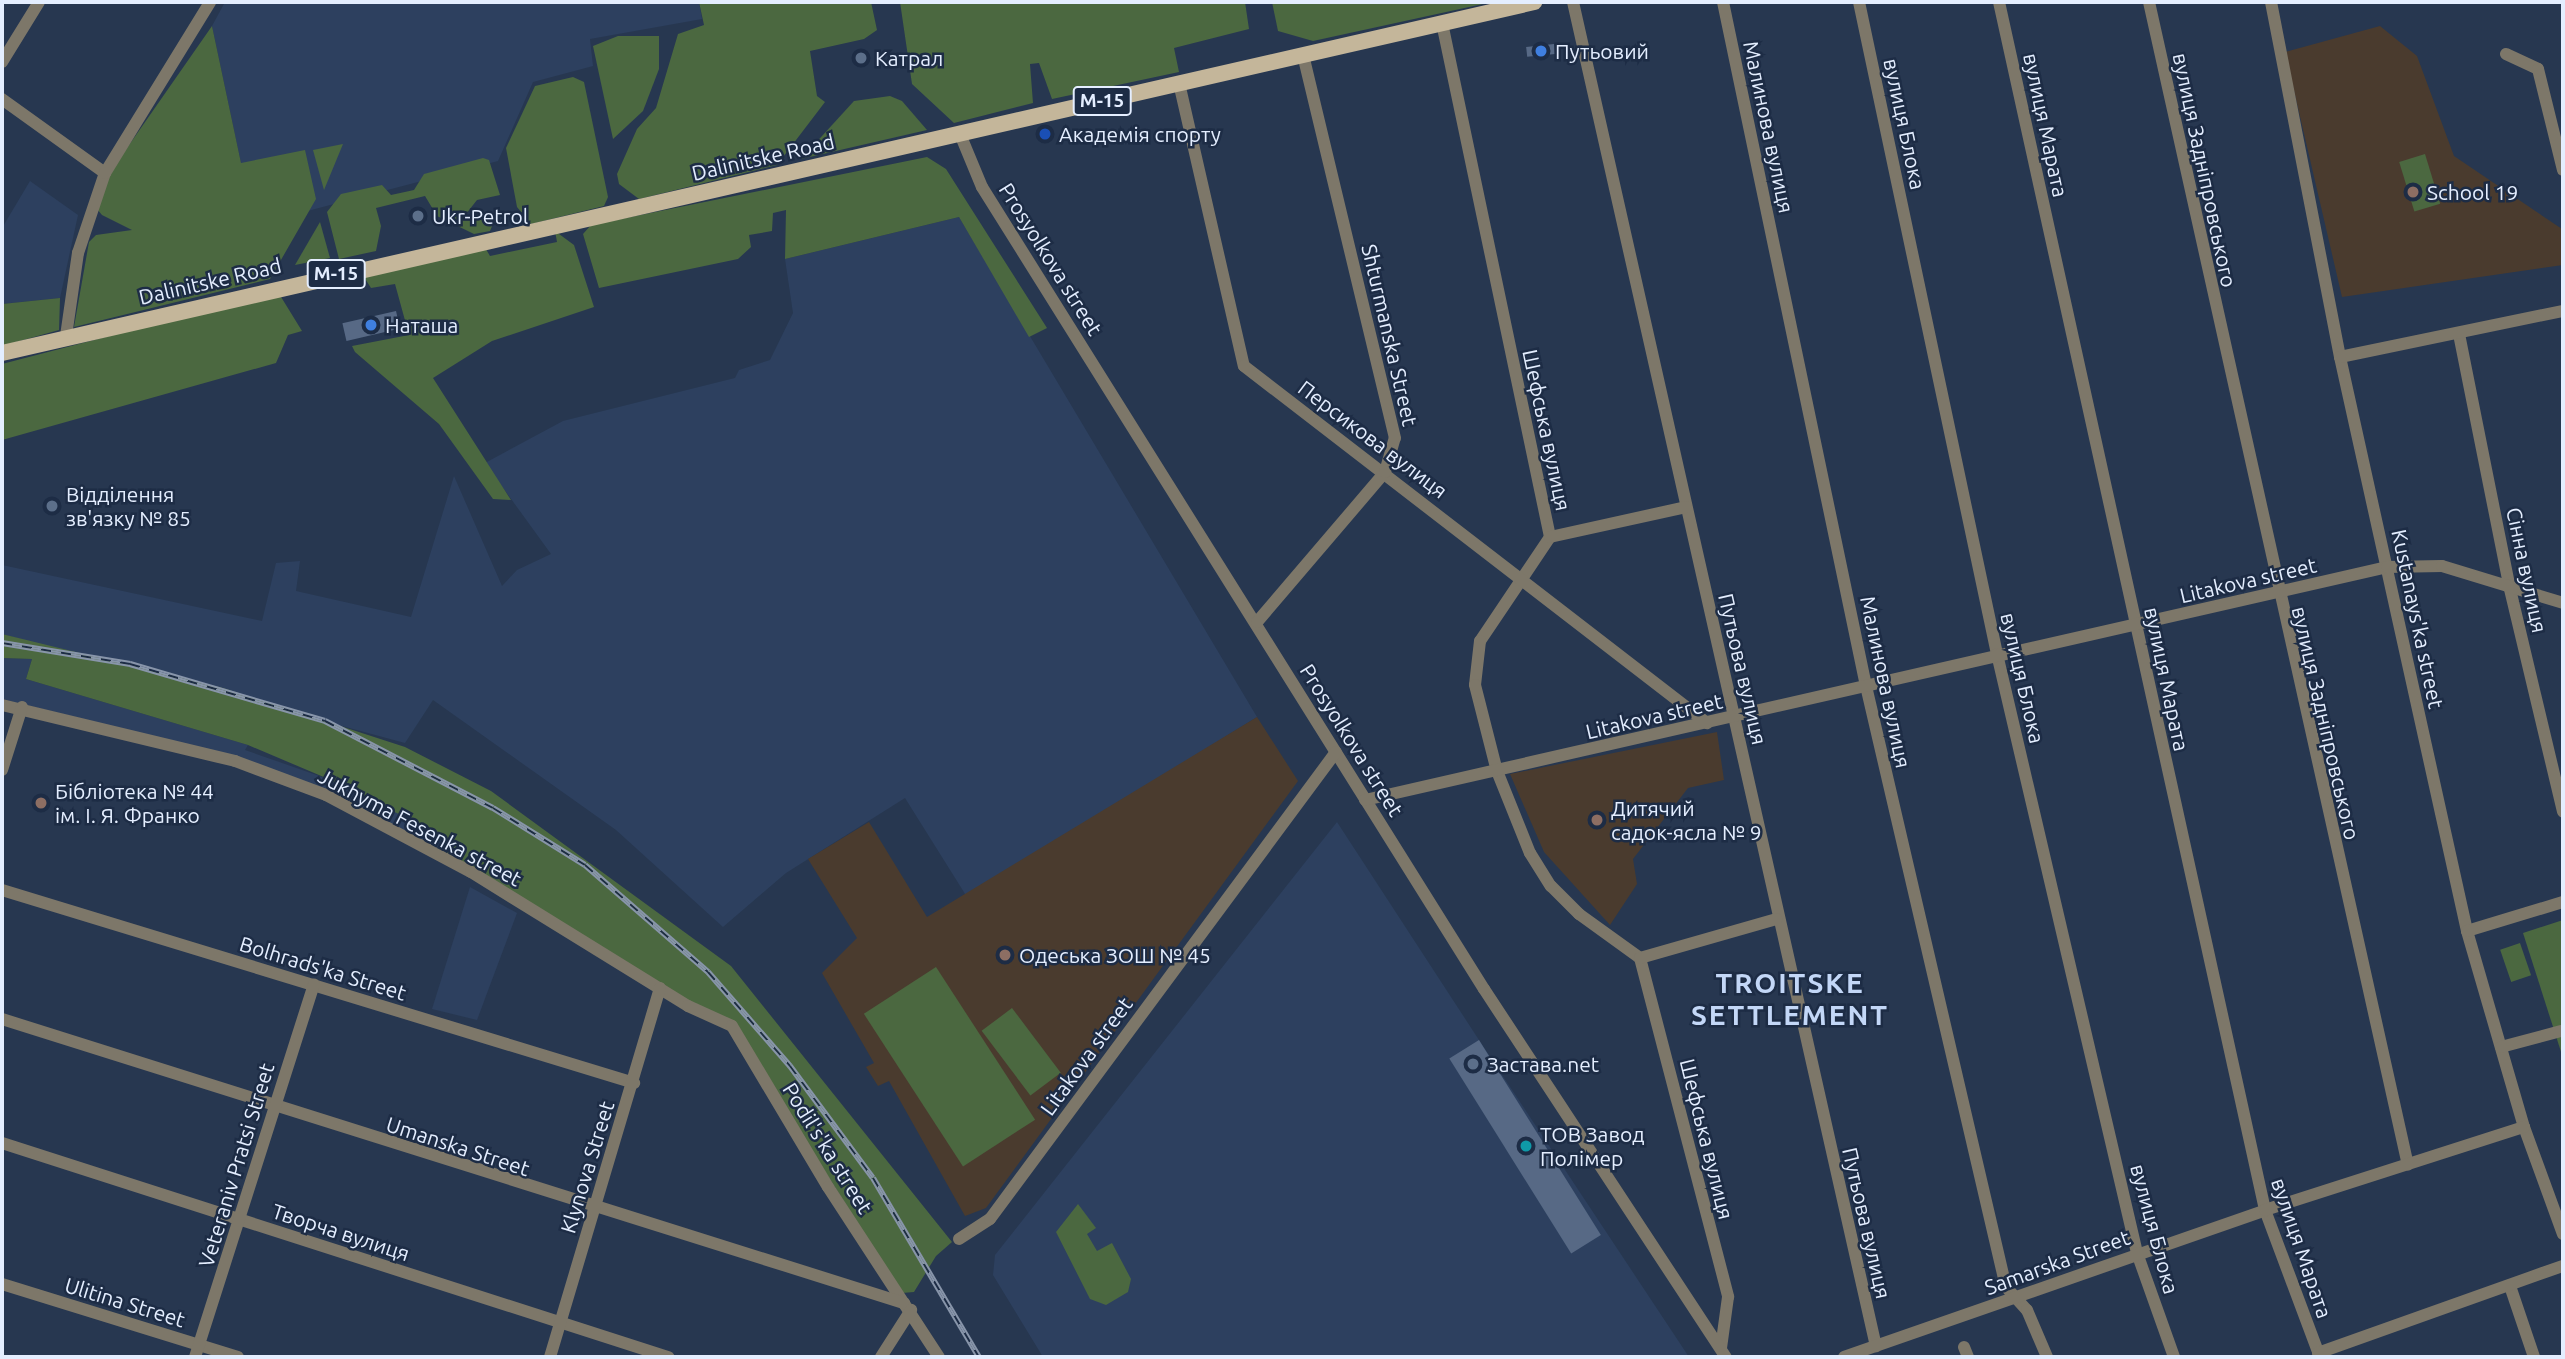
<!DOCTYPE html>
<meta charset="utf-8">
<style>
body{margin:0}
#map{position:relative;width:2565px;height:1359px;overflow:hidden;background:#273750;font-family:Ubuntu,sans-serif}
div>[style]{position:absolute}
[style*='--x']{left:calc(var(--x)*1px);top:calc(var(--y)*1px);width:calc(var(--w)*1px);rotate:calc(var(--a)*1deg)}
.built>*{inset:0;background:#2d405f}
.education>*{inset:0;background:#4a3b2e}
.green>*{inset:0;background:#4b6840;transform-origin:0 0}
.building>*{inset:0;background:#576985;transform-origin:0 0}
.minor>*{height:12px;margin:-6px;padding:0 6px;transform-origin:6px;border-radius:6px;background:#7d7769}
.major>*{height:16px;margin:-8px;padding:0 8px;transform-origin:8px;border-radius:8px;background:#c4b69a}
.rail>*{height:6px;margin-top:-3px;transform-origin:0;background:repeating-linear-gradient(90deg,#1d2c45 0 10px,#8895aa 0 20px);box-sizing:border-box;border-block:2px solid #8895aa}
.dots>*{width:19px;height:19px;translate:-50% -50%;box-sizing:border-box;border:4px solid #1d2c45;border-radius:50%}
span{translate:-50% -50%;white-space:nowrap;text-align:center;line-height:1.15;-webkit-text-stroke:5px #1d2c45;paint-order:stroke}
.shield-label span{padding:2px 5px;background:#1d2c45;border:2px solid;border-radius:5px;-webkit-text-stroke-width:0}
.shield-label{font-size:19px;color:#e4eeff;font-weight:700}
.poi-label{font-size:21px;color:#e4eeff}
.left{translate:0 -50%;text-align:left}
.street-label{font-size:21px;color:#e4eeff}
.district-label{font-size:28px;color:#c3d7f7;font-weight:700;letter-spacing:2px}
.frame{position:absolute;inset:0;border:4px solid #e4eeff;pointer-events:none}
</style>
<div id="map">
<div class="built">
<i style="clip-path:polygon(225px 2px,699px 2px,702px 19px,590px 39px,593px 66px,533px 82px,498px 161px,254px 225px,212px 26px)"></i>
<i style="clip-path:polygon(30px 181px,78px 215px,60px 298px,2px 304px,2px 228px)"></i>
<i style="clip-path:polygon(959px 217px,1257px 717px,967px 897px,905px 798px,786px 873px,723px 927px,616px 830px,433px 700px,405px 743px,2px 634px,2px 565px,262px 621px,276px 563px,300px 561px,296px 591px,411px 617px,454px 476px,502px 586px,517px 570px,551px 554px,485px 463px,563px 421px,735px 378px,739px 370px,770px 360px,793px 313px,785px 259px)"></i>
<i style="clip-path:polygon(2px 658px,32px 659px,26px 679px,248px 745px,245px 750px,325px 778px,333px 772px,332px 781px,445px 836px,437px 850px,347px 799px,237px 757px,2px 699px)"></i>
<i style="clip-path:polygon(1337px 822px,1479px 1040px,1689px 1357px,1043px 1357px,993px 1275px,995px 1255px)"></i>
<i style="clip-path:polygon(470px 887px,517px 913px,477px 1020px,432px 1009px)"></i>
</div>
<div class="education">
<i style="clip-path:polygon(2380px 26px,2417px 56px,2454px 156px,2562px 229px,2563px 265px,2342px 297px,2285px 52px)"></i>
<i style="clip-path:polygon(1257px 717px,1298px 781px,986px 1208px,965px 1216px,889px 1081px,878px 1086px,866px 1067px,874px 1063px,822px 973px,857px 938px,808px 859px,869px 822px,927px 917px)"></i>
<i style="clip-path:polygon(1717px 732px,1724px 780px,1688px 788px,1633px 859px,1637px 884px,1610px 925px,1544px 852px,1510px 774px)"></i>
</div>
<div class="green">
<i style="clip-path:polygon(699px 2px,871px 2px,877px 30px,864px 39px,810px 51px,817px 96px,825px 102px,777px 165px,639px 199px,619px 184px,617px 174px,637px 129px,656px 108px,678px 34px,704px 25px)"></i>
<i style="clip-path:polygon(900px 2px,1245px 2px,1249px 29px,1174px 48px,1179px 72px,1052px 99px,1039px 63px,1030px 64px,1033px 103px,954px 123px,912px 84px)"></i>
<i style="clip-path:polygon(1272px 2px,1492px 2px,1313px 41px,1278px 31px)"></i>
<i style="clip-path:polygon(212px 26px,241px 163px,305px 150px,316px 199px,270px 279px,74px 327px,89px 242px,96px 235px,132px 230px,102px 215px,90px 201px)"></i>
<i style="clip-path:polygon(618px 36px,659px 36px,659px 69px,643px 111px,613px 139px,593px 46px)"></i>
<i style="clip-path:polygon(573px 77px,584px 82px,608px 197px,604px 206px,531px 224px,517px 207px,506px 148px,535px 86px)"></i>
<i style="clip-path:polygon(890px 96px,902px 101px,927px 130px,801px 159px,854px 101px)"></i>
<i style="clip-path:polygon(343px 144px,324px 190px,313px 150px)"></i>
<i style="left:2425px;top:154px;width:52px;height:27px;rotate:73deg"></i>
<i style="clip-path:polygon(927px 157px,946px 169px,1047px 328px,1029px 337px,959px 217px,785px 259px,786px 210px,773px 213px,772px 231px,749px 235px,751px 247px,738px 259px,599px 288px,583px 234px,591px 225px)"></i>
<i style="clip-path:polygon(483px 158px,489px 160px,500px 195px,477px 200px,462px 219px,498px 212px,490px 231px,474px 234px,437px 216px,425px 196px,376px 208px,381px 226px,376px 251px,339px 259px,327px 212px,341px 194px,382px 185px,391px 195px,414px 190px,424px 174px)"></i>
<i style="clip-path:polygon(320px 222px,330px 258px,295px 265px)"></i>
<i style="clip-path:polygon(555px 231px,574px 245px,594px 307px,492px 341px,433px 378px,511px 500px,493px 499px,439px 424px,355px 352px,352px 346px,409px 335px,395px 284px,371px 288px,360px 271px,483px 244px,490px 256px,557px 242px)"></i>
<i style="clip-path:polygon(278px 292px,302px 331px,288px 335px,276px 363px,2px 440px,2px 364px)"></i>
<i style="clip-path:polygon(60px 298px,59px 330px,2px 346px,2px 304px)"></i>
<i style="clip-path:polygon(2px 634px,223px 688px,405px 747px,491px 791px,731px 966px,952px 1242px,936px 1256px,914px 1292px,902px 1293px,731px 1023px,702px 1012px,437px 850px,444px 836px,331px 781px,332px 772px,326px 778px,248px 745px,26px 679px,32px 659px,2px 658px)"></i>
<i style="clip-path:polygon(2563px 920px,2563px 1058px,2523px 933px)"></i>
<i style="left:2520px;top:943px;width:34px;height:21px;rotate:71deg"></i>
<i style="left:936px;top:967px;width:182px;height:86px;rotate:57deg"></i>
<i style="left:1012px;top:1008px;width:81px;height:38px;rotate:53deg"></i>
<i style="clip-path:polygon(1078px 1204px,1096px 1228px,1087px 1234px,1097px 1251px,1112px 1243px,1131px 1279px,1128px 1292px,1106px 1305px,1090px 1299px,1056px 1232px)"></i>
</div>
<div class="building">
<i style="left:1554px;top:44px;width:10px;height:28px;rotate:84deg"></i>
<i style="left:396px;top:311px;width:18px;height:55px;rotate:77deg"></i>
<i style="left:1479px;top:1040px;width:230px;height:35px;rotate:58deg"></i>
</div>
<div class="minor">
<i style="--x:1573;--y:2;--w:1378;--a:77.3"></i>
<i style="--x:1723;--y:2;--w:699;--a:78.19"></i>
<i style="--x:1866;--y:686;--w:617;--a:76.89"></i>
<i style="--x:2006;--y:1287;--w:31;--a:48"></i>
<i style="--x:2027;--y:1310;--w:51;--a:66.9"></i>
<i style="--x:1859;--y:2;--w:666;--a:78.05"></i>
<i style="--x:1997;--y:654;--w:615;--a:76.84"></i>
<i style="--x:2137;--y:1253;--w:110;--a:70.4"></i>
<i style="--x:1999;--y:2;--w:1237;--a:77.58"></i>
<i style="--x:2265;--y:1210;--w:157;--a:69.5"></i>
<i style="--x:2149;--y:2;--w:1191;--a:77.45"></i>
<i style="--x:2271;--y:2;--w:362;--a:79"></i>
<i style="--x:2340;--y:357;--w:588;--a:77.52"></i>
<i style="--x:2467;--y:931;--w:204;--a:73.8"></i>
<i style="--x:2524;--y:1127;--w:114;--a:70"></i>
<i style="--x:1442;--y:23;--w:525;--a:78.13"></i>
<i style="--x:1550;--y:537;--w:125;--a:123.9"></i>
<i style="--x:1480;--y:641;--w:44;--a:96.5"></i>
<i style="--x:1475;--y:685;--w:89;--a:75.7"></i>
<i style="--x:1497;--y:771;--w:88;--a:68.1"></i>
<i style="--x:1530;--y:853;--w:39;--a:58"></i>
<i style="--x:1551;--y:886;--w:40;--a:45"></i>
<i style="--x:1579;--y:914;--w:75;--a:35.8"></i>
<i style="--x:1640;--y:958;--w:350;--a:75.4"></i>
<i style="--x:1728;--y:1297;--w:51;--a:97.8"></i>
<i style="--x:2506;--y:54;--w:35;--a:25"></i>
<i style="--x:2538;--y:69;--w:104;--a:76.1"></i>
<i style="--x:2;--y:62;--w:70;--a:-58.3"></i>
<i style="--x:1179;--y:83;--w:290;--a:77.1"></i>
<i style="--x:1244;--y:366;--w:585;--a:37.63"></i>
<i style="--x:2;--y:99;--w:127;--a:35.7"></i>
<i style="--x:960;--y:134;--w:57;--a:67.5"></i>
<i style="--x:982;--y:187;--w:946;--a:57.96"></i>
<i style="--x:1484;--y:989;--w:440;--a:56.7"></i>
<i style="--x:2459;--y:334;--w:256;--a:78.7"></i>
<i style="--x:2509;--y:585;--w:233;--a:76.6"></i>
<i style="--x:66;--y:336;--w:84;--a:-81.8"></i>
<i style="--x:78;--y:253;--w:84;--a:-71.4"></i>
<i style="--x:105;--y:173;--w:201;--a:-58.4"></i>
<i style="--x:2340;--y:357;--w:228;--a:-11.7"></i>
<i style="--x:1550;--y:537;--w:139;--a:-12.4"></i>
<i style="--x:1257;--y:622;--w:197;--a:-49.5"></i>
<i style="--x:1385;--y:472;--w:35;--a:-74"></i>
<i style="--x:1395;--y:438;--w:394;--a:-103.5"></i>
<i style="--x:2;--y:705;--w:240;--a:13.5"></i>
<i style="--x:235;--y:761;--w:97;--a:20.5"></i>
<i style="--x:326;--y:795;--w:164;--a:28"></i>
<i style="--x:471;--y:872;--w:255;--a:31.7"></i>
<i style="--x:688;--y:1006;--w:48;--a:24.4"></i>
<i style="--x:732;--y:1026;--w:187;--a:59.2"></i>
<i style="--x:828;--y:1187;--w:203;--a:56.9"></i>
<i style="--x:2;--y:770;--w:66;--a:-72.4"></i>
<i style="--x:1365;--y:800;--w:1048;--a:-12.84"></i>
<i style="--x:2387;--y:567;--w:55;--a:-1"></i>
<i style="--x:2442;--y:566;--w:127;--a:17"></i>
<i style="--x:2;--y:890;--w:661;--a:16.98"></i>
<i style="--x:2467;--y:931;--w:100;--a:-16.8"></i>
<i style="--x:1640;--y:958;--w:142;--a:-15.9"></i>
<i style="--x:2;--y:1019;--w:946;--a:17.48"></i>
<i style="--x:2501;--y:1047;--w:62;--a:-14.9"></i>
<i style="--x:2;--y:1143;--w:700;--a:17.81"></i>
<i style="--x:959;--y:1239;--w:37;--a:-33"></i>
<i style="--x:990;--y:1219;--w:581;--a:-53.47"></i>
<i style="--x:2;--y:1284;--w:247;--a:17.2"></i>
<i style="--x:2510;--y:1286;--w:75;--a:71.3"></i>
<i style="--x:1964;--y:1347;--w:11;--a:68"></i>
<i style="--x:2318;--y:1353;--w:260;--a:-19.6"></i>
<i style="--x:195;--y:1357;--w:391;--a:-72.3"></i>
<i style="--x:550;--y:1357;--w:385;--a:-73.4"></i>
<i style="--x:881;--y:1357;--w:56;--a:-57.4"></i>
<i style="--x:1844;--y:1357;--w:446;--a:-19.2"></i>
<i style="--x:2265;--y:1210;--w:272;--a:-17.8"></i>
</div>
<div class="major">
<i style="--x:2;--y:353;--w:1572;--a:-12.9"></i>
</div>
<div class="rail">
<i style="--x:2;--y:643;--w:130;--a:9.3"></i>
<i style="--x:130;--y:664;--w:203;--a:16.3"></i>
<i style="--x:325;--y:721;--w:189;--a:27.4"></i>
<i style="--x:493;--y:808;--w:108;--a:31.8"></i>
<i style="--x:585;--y:865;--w:163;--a:41"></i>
<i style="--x:708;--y:972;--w:125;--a:48.9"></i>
<i style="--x:790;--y:1066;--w:139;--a:53.5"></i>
<i style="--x:873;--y:1178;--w:208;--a:59.4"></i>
</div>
<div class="dots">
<i style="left:1541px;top:51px;background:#3f7fe0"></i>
<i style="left:861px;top:58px;background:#5c6f8a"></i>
<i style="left:1045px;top:134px;background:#1a4fb4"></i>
<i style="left:2413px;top:192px;background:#8d6e63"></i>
<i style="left:418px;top:216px;background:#5c6f8a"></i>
<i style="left:371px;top:325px;background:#3f7fe0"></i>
<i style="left:52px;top:506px;background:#5c6f8a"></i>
<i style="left:41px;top:803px;background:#8d6e63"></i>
<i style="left:1597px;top:820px;background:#8d6e63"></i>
<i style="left:1005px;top:955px;background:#8d6e63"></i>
<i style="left:1473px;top:1064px;background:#5c6f8a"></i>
<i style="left:1526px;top:1146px;background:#0f9aa8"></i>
</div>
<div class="shield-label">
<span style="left:1102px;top:101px">М-15</span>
<span style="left:336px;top:274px">М-15</span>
</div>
<div class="poi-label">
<span class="left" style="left:1555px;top:51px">Путьовий</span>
<span class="left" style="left:875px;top:58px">Катрал</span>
<span class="left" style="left:1059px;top:134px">Академія спорту</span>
<span class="left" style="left:2427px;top:192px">School 19</span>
<span class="left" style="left:432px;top:216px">Ukr-Petrol</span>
<span class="left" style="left:385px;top:325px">Наташа</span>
<span class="left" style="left:66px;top:506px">Відділення<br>зв'язку № 85</span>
<span class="left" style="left:55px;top:803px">Бібліотека № 44<br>ім. І. Я. Франко</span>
<span class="left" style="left:1611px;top:820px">Дитячий<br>садок-ясла № 9</span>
<span class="left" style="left:1019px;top:955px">Одеська ЗОШ № 45</span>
<span class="left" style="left:1487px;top:1064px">Застава.net</span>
<span class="left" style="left:1540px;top:1146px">ТОВ Завод<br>Полімер</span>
</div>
<div class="street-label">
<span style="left:1905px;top:124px;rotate:78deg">вулиця Блока</span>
<span style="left:2046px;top:125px;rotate:78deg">вулиця Марата</span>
<span style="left:1769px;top:127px;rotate:78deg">Малинова вулиця</span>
<span style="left:763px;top:157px;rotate:-13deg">Dalinitske Road</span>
<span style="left:2205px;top:170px;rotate:78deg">вулиця Задніпровського</span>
<span style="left:1051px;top:259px;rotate:58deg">Prosyolkova street</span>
<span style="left:210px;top:281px;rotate:-13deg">Dalinitske Road</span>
<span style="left:1390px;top:335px;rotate:77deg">Shturmanska Street</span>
<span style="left:1547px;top:430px;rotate:78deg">Шефська вулиця</span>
<span style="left:1373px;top:439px;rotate:37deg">Персикова вулиця</span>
<span style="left:2527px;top:570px;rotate:78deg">Сінна вулиця</span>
<span style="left:2248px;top:580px;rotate:-13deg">Litakova street</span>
<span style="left:2418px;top:619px;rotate:78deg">Kustanays'ka street</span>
<span style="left:1743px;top:669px;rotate:77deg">Путьова вулиця</span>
<span style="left:2023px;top:678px;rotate:77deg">вулиця Блока</span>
<span style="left:2167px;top:679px;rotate:78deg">вулиця Марата</span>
<span style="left:1886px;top:682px;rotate:78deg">Малинова вулиця</span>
<span style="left:1654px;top:716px;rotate:-13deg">Litakova street</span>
<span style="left:2326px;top:723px;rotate:77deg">вулиця Задніпровського</span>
<span style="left:1352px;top:740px;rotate:58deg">Prosyolkova street</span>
<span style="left:420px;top:827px;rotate:28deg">Jukhyma Fesenka street</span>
<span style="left:323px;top:968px;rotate:17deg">Bolhrads'ka Street</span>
<span style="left:1086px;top:1056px;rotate:-54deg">Litakova street</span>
<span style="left:1707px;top:1139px;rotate:76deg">Шефська вулиця</span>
<span style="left:458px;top:1146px;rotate:18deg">Umanska Street</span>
<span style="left:828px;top:1148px;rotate:58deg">Podil's'ka street</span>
<span style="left:236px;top:1165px;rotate:-73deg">Veteraniv Pratsi Street</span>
<span style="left:587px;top:1167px;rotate:-73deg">Klynova Street</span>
<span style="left:1867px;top:1223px;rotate:77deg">Путьова вулиця</span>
<span style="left:2155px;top:1229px;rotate:75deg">вулиця Блока</span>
<span style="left:341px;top:1232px;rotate:18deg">Творча вулиця</span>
<span style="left:2302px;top:1248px;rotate:71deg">вулиця Марата</span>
<span style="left:2057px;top:1262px;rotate:-20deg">Samarska Street</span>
<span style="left:125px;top:1302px;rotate:17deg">Ulitina Street</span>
</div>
<div class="district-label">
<span style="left:1790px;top:999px">TROITSKE<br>SETTLEMENT</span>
</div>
<div class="frame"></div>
</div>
